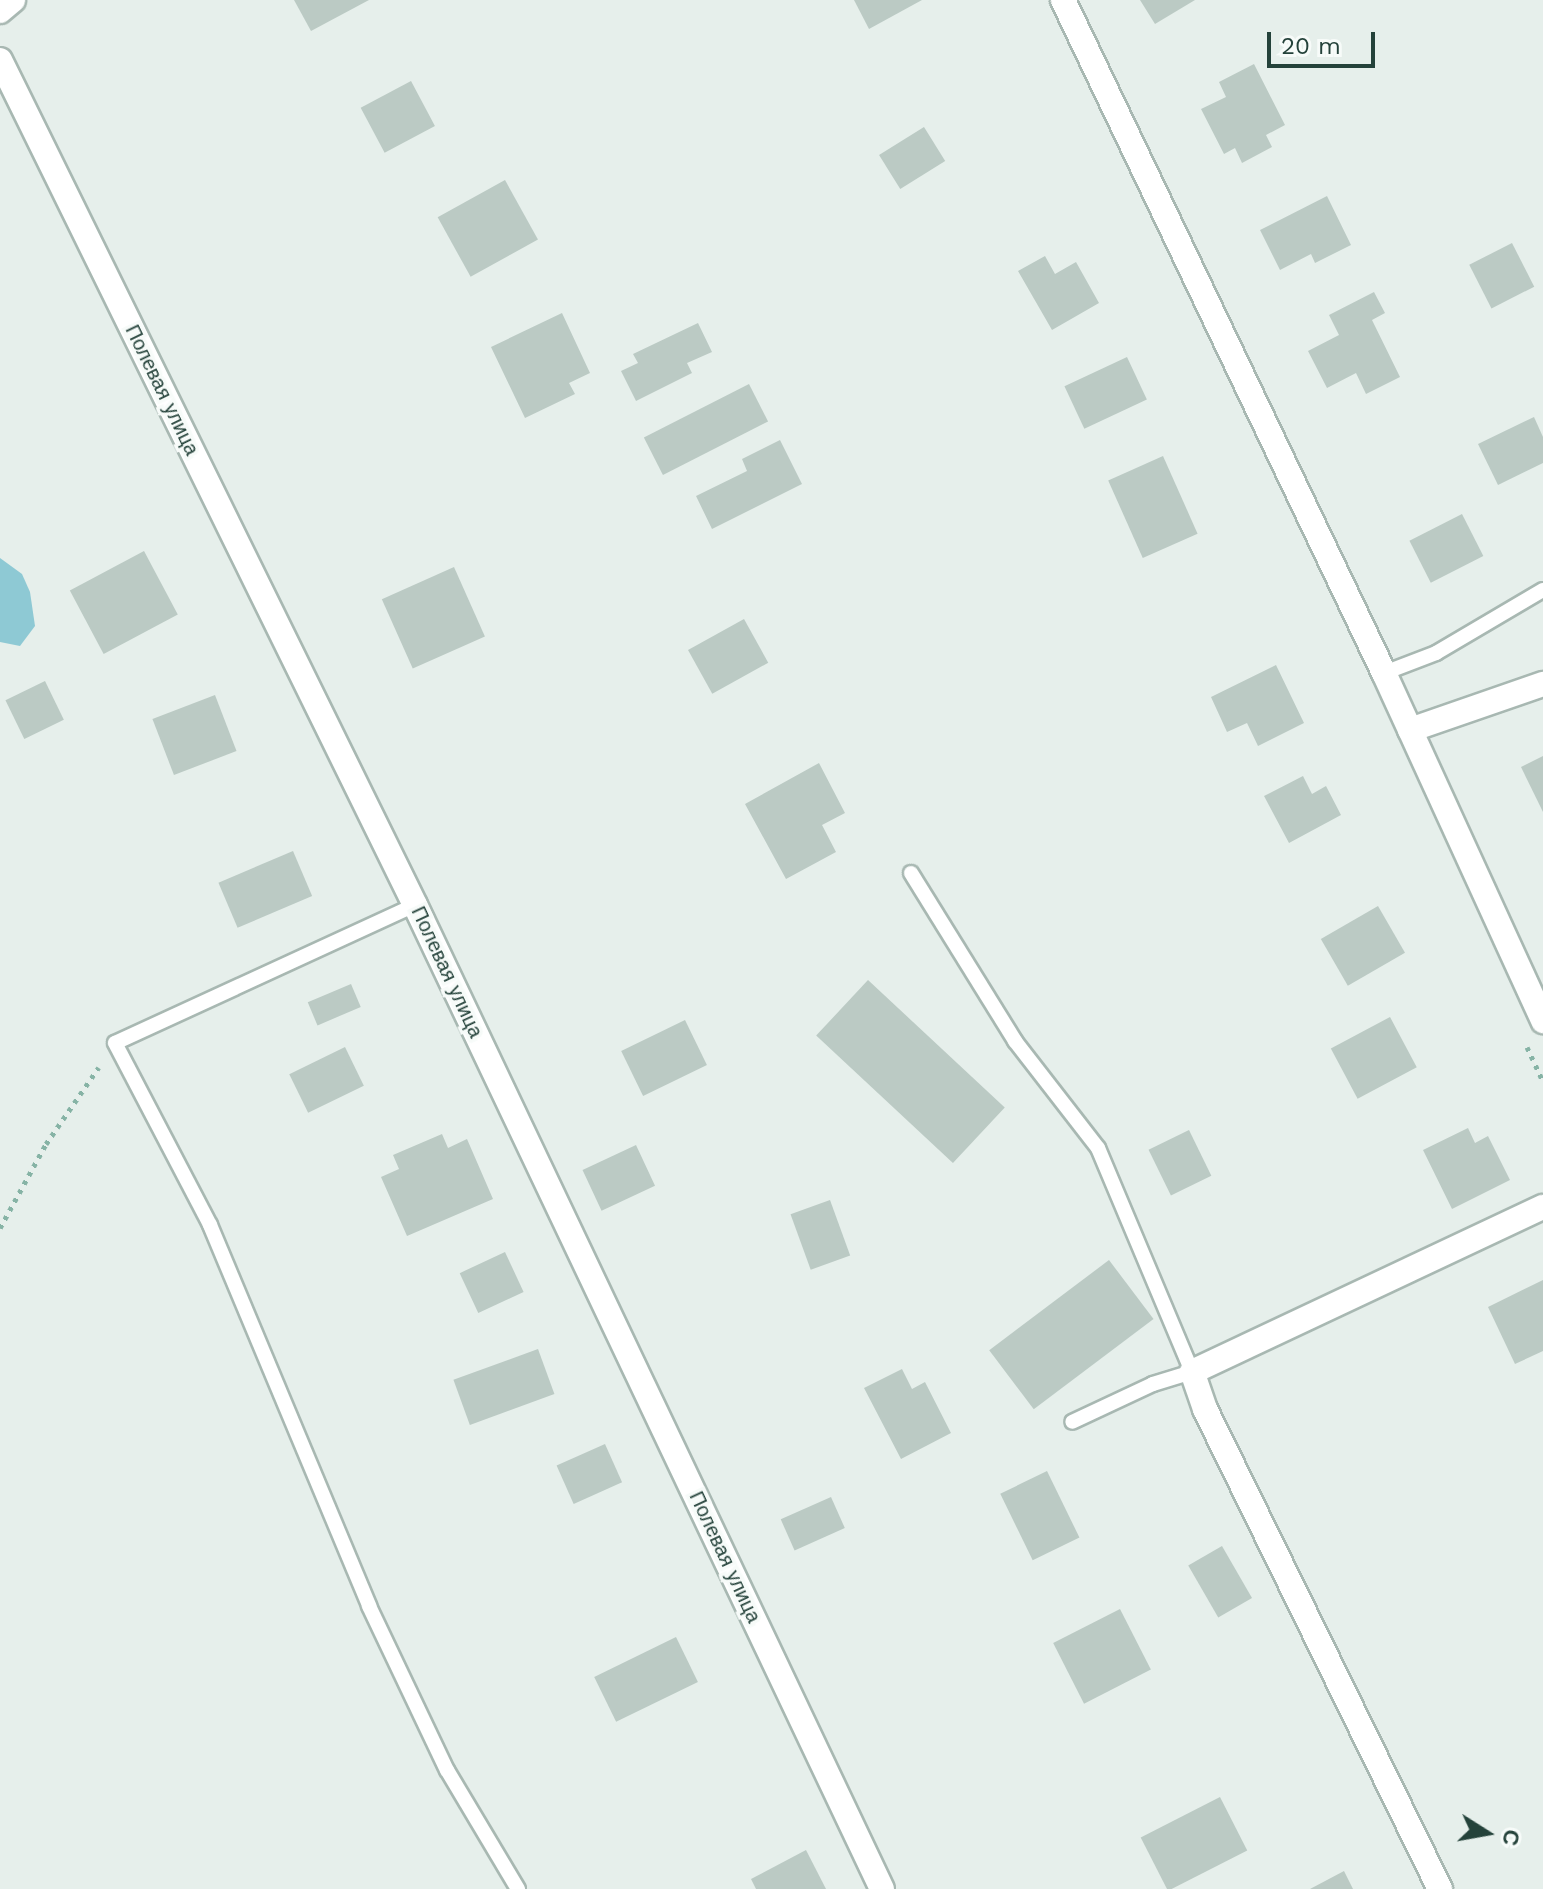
<!DOCTYPE html>
<meta charset="utf-8">
<style>
body{margin:0}
#map{position:relative;width:1543px;height:1889px;overflow:hidden;background:#e6efeb;font-family:"Work Sans",sans-serif}
div>[style]{position:absolute}
[style*='--x']{left:calc(var(--x)*1px);top:calc(var(--y)*1px);width:calc(var(--w)*1px);rotate:calc(var(--a)*1deg)}
.water>*{inset:0;background:#8ec9d4}
.building>*{inset:0;background:#bbcac4;transform-origin:0 0}
.path>*{height:5px;margin-top:-2.5px;transform-origin:0;background:repeating-linear-gradient(90deg,#86b3a5 0 4px,transparent 0 10px)}
.roads{filter:drop-shadow(2px 0 #a8b8b2) drop-shadow(-2px 0 #a8b8b2) drop-shadow(0 2px #a8b8b2) drop-shadow(0 -2px #a8b8b2)}
.lane>*{height:14px;margin:-7px;padding:0 7px;transform-origin:7px;border-radius:7px;background:#fff}
.street>*{height:24px;margin:-12px;padding:0 12px;transform-origin:12px;border-radius:12px;background:#fff}
.secondary>*{height:24px;margin:-12px;padding:0 12px;transform-origin:12px;border-radius:12px;background:#fff}
span{translate:-50% -50%;white-space:nowrap;text-align:center;line-height:1.15;-webkit-text-stroke:7px #f7fbf9;paint-order:stroke}
.street-label{font-size:20px;color:#24423a}
.north{position:absolute;left:1447px;top:1793px;width:80px;height:80px;-webkit-text-stroke:6px #f7fbf9;paint-order:stroke;rotate:101deg;font-size:22px;font-weight:700;line-height:32px;text-align:center;color:#24423a}
.north::after{content:'';display:block;margin:auto;width:28px;height:36px;background:#24423a;clip-path:polygon(50% 0,100% 100%,50% 72%,0 100%)}
.scale{position:absolute;left:1267px;top:32px;width:108px;height:36px;box-sizing:border-box;border:4px solid #24423a;border-top:0;padding-left:10px;font-size:24px;line-height:28px;white-space:nowrap;color:#24423a;-webkit-text-stroke:6px #f7fbf9;paint-order:stroke}
</style>
<div id="map">
<div class="water">
<i style="clip-path:polygon(0 558px,22px 574px,30px 592px,35px 626px,20px 646px,0 642px)"></i>
</div>
<div class="building">
<i style="clip-path:polygon(294px 0,369px 0,311px 31px)"></i>
<i style="clip-path:polygon(854px 0,922px 0,869px 29px)"></i>
<i style="clip-path:polygon(1140px 0,1195px 0,1155px 24px)"></i>
<i style="clip-path:polygon(1254px 64px,1285px 125px,1266px 135px,1272px 147px,1242px 163px,1235px 148px,1224px 154px,1201px 109px,1226px 97px,1219px 82px)"></i>
<i style="left:411px;top:81px;width:51px;height:57px;rotate:62deg"></i>
<i style="left:924px;top:127px;width:40px;height:53px;rotate:58deg"></i>
<i style="left:505px;top:180px;width:68px;height:77px;rotate:61deg"></i>
<i style="clip-path:polygon(1327px 196px,1351px 245px,1315px 263px,1311px 254px,1280px 270px,1260px 230px)"></i>
<i style="left:1512px;top:243px;width:49px;height:48px;rotate:63deg"></i>
<i style="clip-path:polygon(1045px 256px,1055px 274px,1076px 262px,1099px 303px,1052px 330px,1018px 271px)"></i>
<i style="clip-path:polygon(1374px 292px,1385px 313px,1372px 320px,1400px 377px,1366px 394px,1356px 373px,1327px 388px,1308px 351px,1339px 335px,1329px 315px)"></i>
<i style="clip-path:polygon(562px 313px,590px 373px,569px 383px,575px 394px,525px 418px,491px 347px)"></i>
<i style="clip-path:polygon(698px 323px,712px 352px,687px 363px,692px 373px,636px 401px,621px 371px,638px 363px,633px 354px)"></i>
<i style="left:1127px;top:357px;width:47px;height:69px;rotate:65deg"></i>
<i style="left:749px;top:384px;width:42px;height:118px;rotate:63deg"></i>
<i style="clip-path:polygon(1534px 417px,1543px 437px,1543px 463px,1498px 485px,1478px 444px)"></i>
<i style="clip-path:polygon(780px 440px,802px 484px,712px 529px,696px 496px,747px 471px,742px 459px)"></i>
<i style="left:1163px;top:456px;width:85px;height:60px;rotate:66deg"></i>
<i style="left:1462px;top:514px;width:47px;height:59px;rotate:63deg"></i>
<i style="left:144px;top:551px;width:72px;height:84px;rotate:62deg"></i>
<i style="left:454px;top:567px;width:76px;height:79px;rotate:66deg"></i>
<i style="left:744px;top:619px;width:50px;height:64px;rotate:61deg"></i>
<i style="clip-path:polygon(1276px 665px,1304px 723px,1258px 746px,1247px 723px,1227px 732px,1211px 697px)"></i>
<i style="left:45px;top:681px;width:43px;height:44px;rotate:64deg"></i>
<i style="left:215px;top:695px;width:60px;height:67px;rotate:69deg"></i>
<i style="clip-path:polygon(1543px 756px,1543px 812px,1521px 767px)"></i>
<i style="clip-path:polygon(819px 763px,845px 813px,822px 825px,836px 852px,786px 879px,745px 804px)"></i>
<i style="clip-path:polygon(1303px 776px,1312px 794px,1326px 786px,1341px 815px,1289px 843px,1264px 796px)"></i>
<i style="left:293px;top:851px;width:49px;height:81px;rotate:67deg"></i>
<i style="left:1378px;top:906px;width:54px;height:66px;rotate:60deg"></i>
<i style="left:868px;top:980px;width:187px;height:76px;rotate:43deg"></i>
<i style="left:351px;top:984px;width:25px;height:47px;rotate:67deg"></i>
<i style="left:1390px;top:1017px;width:57px;height:67px;rotate:62deg"></i>
<i style="left:685px;top:1020px;width:50px;height:71px;rotate:64deg"></i>
<i style="left:345px;top:1047px;width:43px;height:62px;rotate:64deg"></i>
<i style="clip-path:polygon(1468px 1128px,1475px 1143px,1488px 1136px,1510px 1180px,1452px 1209px,1423px 1150px)"></i>
<i style="left:1189px;top:1130px;width:51px;height:45px;rotate:64deg"></i>
<i style="clip-path:polygon(442px 1134px,448px 1148px,467px 1139px,493px 1199px,407px 1236px,381px 1177px,399px 1169px,393px 1155px)"></i>
<i style="left:636px;top:1145px;width:45px;height:59px;rotate:65deg"></i>
<i style="left:830px;top:1200px;width:59px;height:42px;rotate:70deg"></i>
<i style="left:505px;top:1252px;width:44px;height:50px;rotate:65deg"></i>
<i style="left:1109px;top:1260px;width:74px;height:150px;rotate:53deg"></i>
<i style="clip-path:polygon(1543px 1280px,1543px 1351px,1515px 1364px,1488px 1307px)"></i>
<i style="left:538px;top:1349px;width:48px;height:90px;rotate:70deg"></i>
<i style="clip-path:polygon(902px 1369px,912px 1389px,925px 1382px,951px 1433px,901px 1459px,864px 1388px)"></i>
<i style="left:605px;top:1444px;width:42px;height:53px;rotate:66deg"></i>
<i style="left:1047px;top:1471px;width:74px;height:52px;rotate:64deg"></i>
<i style="left:831px;top:1497px;width:34px;height:55px;rotate:66deg"></i>
<i style="left:1222px;top:1546px;width:60px;height:39px;rotate:60deg"></i>
<i style="left:1120px;top:1609px;width:68px;height:75px;rotate:63deg"></i>
<i style="left:676px;top:1637px;width:50px;height:91px;rotate:64deg"></i>
<i style="left:1220px;top:1797px;width:60px;height:89px;rotate:63deg"></i>
<i style="clip-path:polygon(806px 1850px,826px 1889px,756px 1889px,751px 1879px)"></i>
<i style="clip-path:polygon(1344px 1871px,1353px 1889px,1310px 1889px)"></i>
</div>
<div class="path">
<i style="--x:1527;--y:1047;--w:38;--a:65"></i>
<i style="--x:0;--y:1228;--w:96;--a:-61.3"></i>
<i style="--x:46;--y:1144;--w:93;--a:-55.5"></i>
</div>
<div class="roads">
<div class="lane">
<i style="--x:1384;--y:673;--w:56;--a:-21"></i>
<i style="--x:1436;--y:653;--w:124;--a:-30.5"></i>
<i style="--x:911;--y:873;--w:198;--a:58.2"></i>
<i style="--x:1015;--y:1041;--w:135;--a:52.2"></i>
<i style="--x:1098;--y:1148;--w:243;--a:67.2"></i>
<i style="--x:1192;--y:1372;--w:41;--a:162.9"></i>
<i style="--x:1153;--y:1384;--w:89;--a:154.9"></i>
<i style="--x:415;--y:905;--w:330;--a:155.3"></i>
<i style="--x:115;--y:1043;--w:205;--a:62.4"></i>
<i style="--x:210;--y:1225;--w:413;--a:67.3"></i>
<i style="--x:369;--y:1606;--w:182;--a:64.6"></i>
<i style="--x:447;--y:1770;--w:139;--a:59.2"></i>
</div>
<div class="street">
<i style="--x:0;--y:11;--w:17;--a:-40"></i>
<i style="--x:0;--y:60;--w:941;--a:63.84"></i>
<i style="--x:415;--y:905;--w:1089;--a:64.61"></i>
<i style="--x:1410;--y:730;--w:141;--a:-19.1"></i>
<i style="--x:1440;--y:1889;--w:534;--a:-116.09"></i>
<i style="--x:1205;--y:1409;--w:39;--a:-109"></i>
<i style="--x:1192;--y:1372;--w:388;--a:-25.2"></i>
</div>
<div class="secondary">
<i style="--x:1063;--y:0;--w:746;--a:64.5"></i>
<i style="--x:1384;--y:673;--w:383;--a:65.4"></i>
</div>
</div>
<div class="street-label">
<span style="left:162px;top:390px;rotate:64deg">Полевая улица</span>
<span style="left:447px;top:972px;rotate:65deg">Полевая улица</span>
<span style="left:725px;top:1557px;rotate:65deg">Полевая улица</span>
</div>
<div class="north">С</div>
<div class="scale">20 m</div>
</div>
